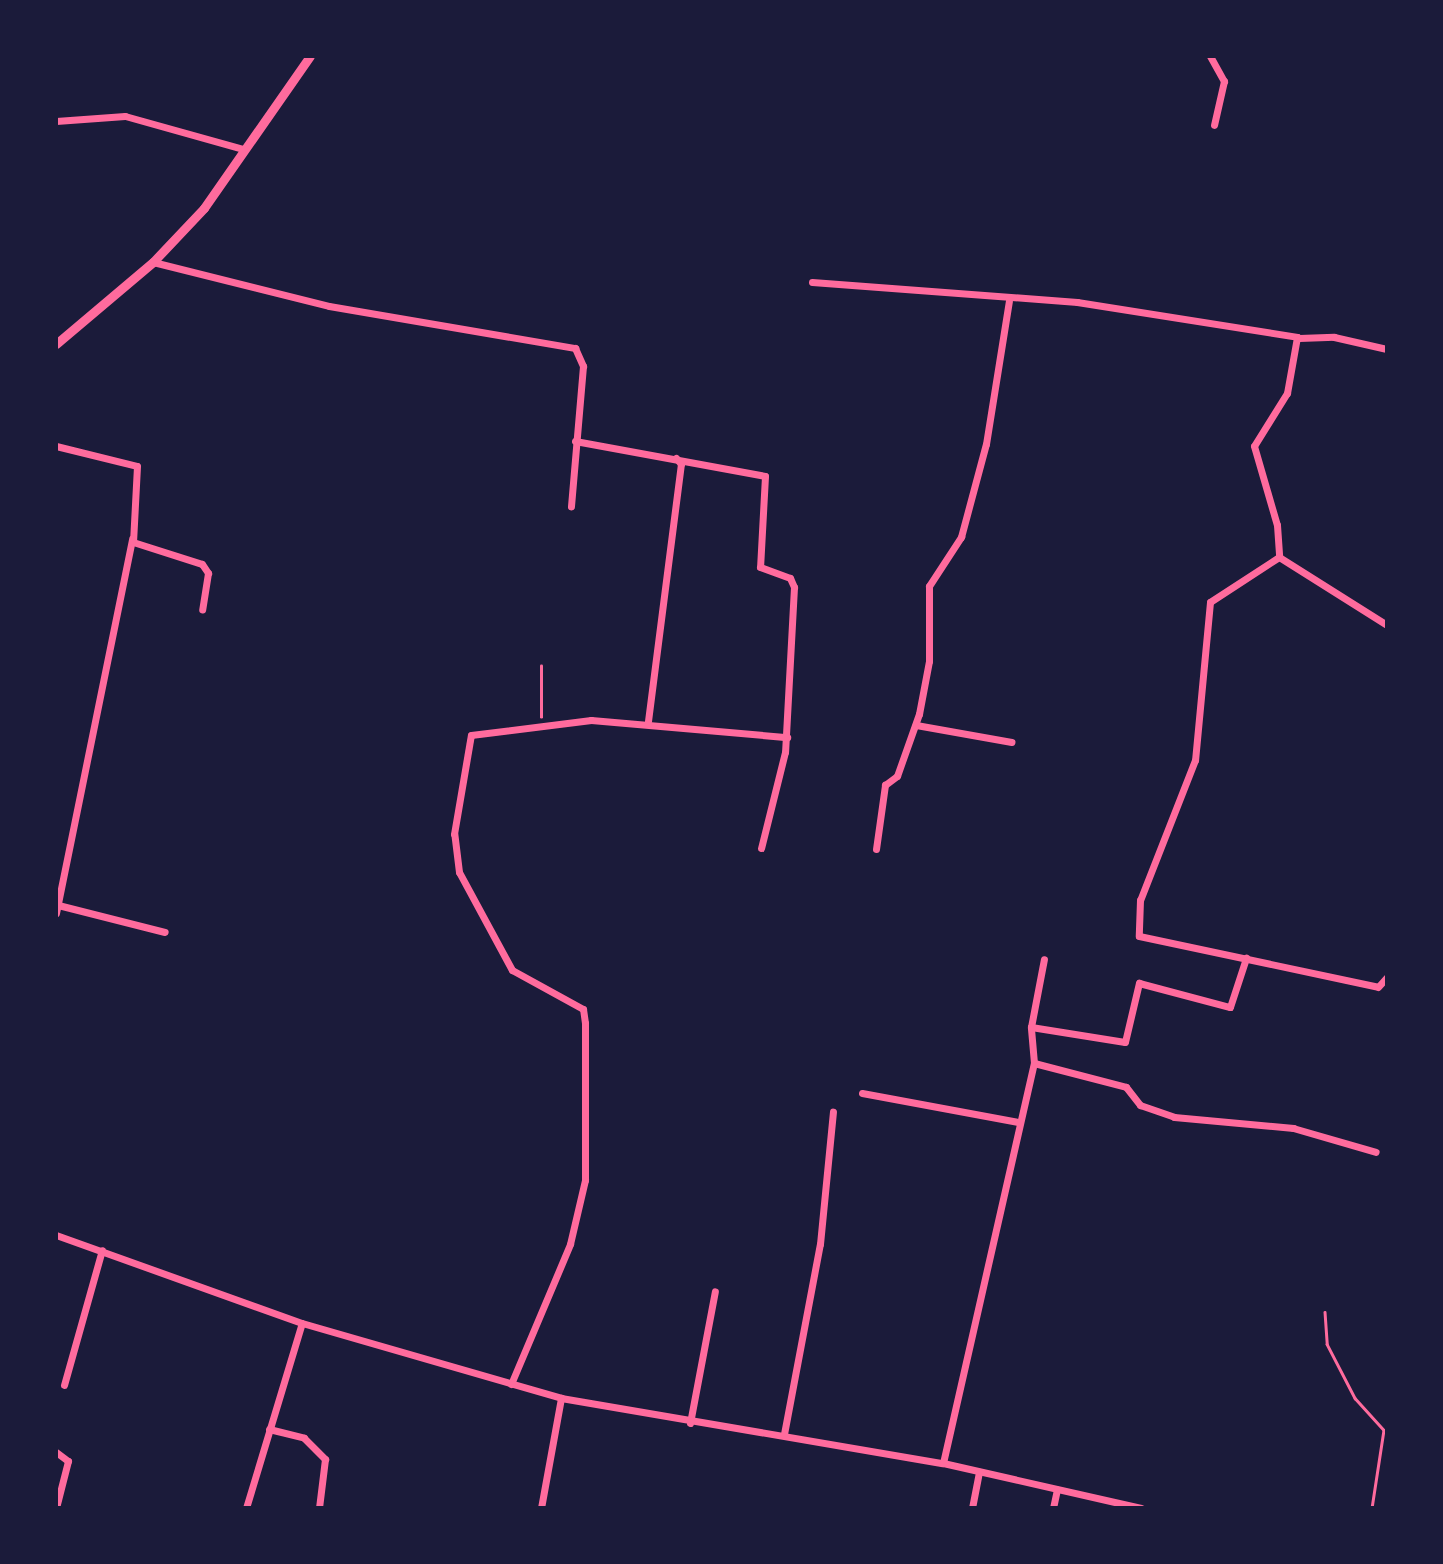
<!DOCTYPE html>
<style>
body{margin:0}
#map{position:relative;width:1443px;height:1564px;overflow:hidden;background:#1b1b3a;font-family:"PT Sans Narrow",sans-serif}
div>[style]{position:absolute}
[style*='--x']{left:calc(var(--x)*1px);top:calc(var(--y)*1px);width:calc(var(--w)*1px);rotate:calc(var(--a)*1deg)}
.path>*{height:2.5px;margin:-1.25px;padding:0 1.25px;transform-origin:1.25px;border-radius:1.25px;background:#ff6b9d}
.minor>*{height:7px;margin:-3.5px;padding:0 3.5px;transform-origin:3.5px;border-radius:3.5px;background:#ff6b9d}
.tertiary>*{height:9px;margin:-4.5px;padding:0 4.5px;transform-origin:4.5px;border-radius:4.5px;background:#ff6b9d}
span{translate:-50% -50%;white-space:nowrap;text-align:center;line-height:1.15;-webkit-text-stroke:6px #1b1b3a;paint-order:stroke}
.frame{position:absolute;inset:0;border:58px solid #1b1b3a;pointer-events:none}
</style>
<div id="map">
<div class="path">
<i style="--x:541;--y:717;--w:51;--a:-90"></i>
<i style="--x:1325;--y:1312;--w:32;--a:86"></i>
<i style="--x:1327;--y:1344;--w:61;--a:62.6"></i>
<i style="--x:1355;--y:1398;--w:43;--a:47.8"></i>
<i style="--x:1384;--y:1430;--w:79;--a:98.7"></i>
</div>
<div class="minor">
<i style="--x:1210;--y:56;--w:29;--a:61"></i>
<i style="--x:1224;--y:81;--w:45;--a:102.8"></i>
<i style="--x:56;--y:121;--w:69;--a:-4.1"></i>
<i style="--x:125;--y:116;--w:123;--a:15.6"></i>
<i style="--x:153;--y:262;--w:181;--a:14"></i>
<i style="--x:329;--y:306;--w:250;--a:9.7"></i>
<i style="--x:575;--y:348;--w:20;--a:66"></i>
<i style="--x:583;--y:366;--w:141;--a:94.9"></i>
<i style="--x:812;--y:282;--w:266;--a:4.3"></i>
<i style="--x:1077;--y:302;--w:223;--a:9"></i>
<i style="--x:1297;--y:337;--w:57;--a:100.1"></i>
<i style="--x:1287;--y:393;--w:62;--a:121.9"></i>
<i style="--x:1254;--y:446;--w:82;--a:73.8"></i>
<i style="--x:1277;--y:525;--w:32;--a:86"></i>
<i style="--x:1279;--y:557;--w:128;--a:32.2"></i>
<i style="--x:1299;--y:338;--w:35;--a:-2"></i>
<i style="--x:1334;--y:337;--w:54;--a:12.8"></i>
<i style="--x:575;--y:441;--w:193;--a:10.4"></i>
<i style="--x:765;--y:476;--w:91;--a:93.1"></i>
<i style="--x:760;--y:567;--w:32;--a:20"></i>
<i style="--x:790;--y:578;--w:10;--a:66"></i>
<i style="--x:794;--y:587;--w:165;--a:93.1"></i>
<i style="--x:785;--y:752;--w:99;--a:104"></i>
<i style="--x:56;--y:446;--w:83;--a:13.9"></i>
<i style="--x:137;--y:466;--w:76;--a:93"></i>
<i style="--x:133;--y:542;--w:72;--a:17.7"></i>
<i style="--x:202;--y:564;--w:11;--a:56"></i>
<i style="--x:208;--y:573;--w:37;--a:99"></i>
<i style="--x:1279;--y:557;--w:82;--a:146.9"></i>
<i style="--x:1210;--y:602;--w:159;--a:95.4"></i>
<i style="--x:1195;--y:760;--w:150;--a:111.4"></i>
<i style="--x:1140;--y:900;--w:36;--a:92"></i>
<i style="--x:1139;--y:936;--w:244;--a:12"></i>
<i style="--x:1378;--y:987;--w:13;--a:-48"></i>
<i style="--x:648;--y:721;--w:259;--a:-82.7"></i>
<i style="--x:681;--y:464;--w:8;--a:-130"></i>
<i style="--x:916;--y:725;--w:97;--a:10.1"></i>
<i style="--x:876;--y:849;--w:65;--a:-82"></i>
<i style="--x:885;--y:785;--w:15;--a:-37"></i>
<i style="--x:897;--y:776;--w:66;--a:-70.5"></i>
<i style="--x:919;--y:714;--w:54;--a:-79.3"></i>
<i style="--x:929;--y:661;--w:75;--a:-90"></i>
<i style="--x:929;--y:586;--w:59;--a:-56.9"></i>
<i style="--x:961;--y:537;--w:96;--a:-75"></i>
<i style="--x:986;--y:444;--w:145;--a:-80.9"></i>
<i style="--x:58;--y:905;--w:110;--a:14.2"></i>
<i style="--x:56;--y:913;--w:382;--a:-78.5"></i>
<i style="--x:1031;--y:1027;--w:95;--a:9.1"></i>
<i style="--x:1125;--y:1042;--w:61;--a:-76.7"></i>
<i style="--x:1139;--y:983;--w:94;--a:14.8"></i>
<i style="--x:1230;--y:1007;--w:52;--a:-71.9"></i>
<i style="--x:1034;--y:1063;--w:36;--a:-95"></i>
<i style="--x:1031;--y:1027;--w:69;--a:-79.2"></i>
<i style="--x:862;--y:1093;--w:159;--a:10.5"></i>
<i style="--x:56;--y:1235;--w:261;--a:19.7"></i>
<i style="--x:302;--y:1323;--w:270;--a:16.1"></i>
<i style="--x:561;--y:1398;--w:387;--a:9.7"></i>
<i style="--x:943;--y:1463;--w:203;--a:12.8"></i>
<i style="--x:511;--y:1384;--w:152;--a:-67.1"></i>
<i style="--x:570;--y:1244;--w:66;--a:-76.8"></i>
<i style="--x:585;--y:1180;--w:157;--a:-90"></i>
<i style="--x:585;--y:1023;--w:14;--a:-98"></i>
<i style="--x:583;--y:1009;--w:81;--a:-151.2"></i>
<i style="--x:512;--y:970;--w:111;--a:-118.4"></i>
<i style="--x:459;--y:872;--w:38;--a:-97"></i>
<i style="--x:454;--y:834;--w:100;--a:-80.3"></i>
<i style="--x:471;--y:735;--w:121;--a:-7.1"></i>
<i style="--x:591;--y:720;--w:197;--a:5"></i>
<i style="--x:64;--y:1385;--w:140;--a:-74.3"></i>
<i style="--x:690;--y:1423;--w:134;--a:-79.3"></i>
<i style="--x:269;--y:1429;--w:36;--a:14"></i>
<i style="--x:304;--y:1438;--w:30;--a:45"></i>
<i style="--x:325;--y:1459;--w:49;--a:97"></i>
<i style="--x:784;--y:1434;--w:193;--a:-79.3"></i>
<i style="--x:820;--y:1244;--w:133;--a:-84.4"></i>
<i style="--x:56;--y:1452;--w:15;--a:37"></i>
<i style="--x:68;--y:1461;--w:49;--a:104.3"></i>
<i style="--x:943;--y:1463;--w:410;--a:-77.2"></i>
<i style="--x:1034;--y:1063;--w:95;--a:14.6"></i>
<i style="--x:1126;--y:1087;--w:23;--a:52"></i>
<i style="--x:1140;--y:1105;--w:36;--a:19"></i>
<i style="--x:1174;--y:1117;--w:120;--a:5.3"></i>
<i style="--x:1293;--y:1128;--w:86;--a:16.1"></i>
<i style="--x:246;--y:1508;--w:193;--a:-73.2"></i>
<i style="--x:541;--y:1508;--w:112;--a:-79.7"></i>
<i style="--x:972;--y:1508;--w:37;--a:-79"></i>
<i style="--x:1053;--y:1508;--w:19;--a:-78"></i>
</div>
<div class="tertiary">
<i style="--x:56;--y:344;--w:127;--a:-40.2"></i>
<i style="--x:153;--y:262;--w:74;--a:-46.6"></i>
<i style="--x:204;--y:208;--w:185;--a:-55.1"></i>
</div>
<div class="frame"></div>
</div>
